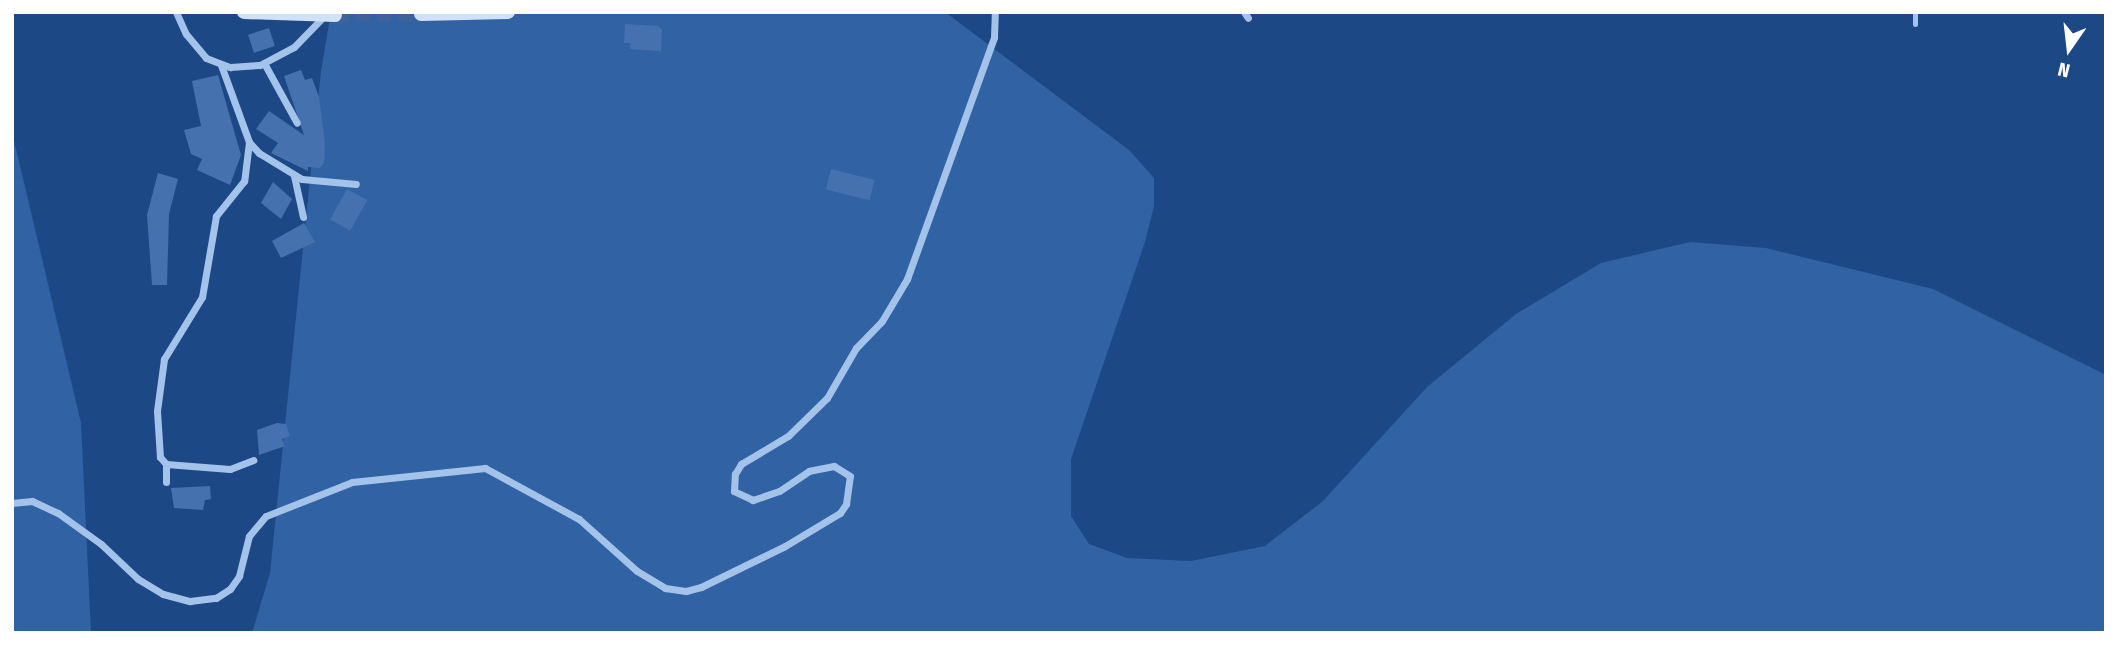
<!DOCTYPE html>
<style>
body{margin:0}
#map{position:relative;width:2118px;height:645px;overflow:hidden;background:#1d4886;font-family:"Fira Sans Condensed",sans-serif}
div>[style]{position:absolute}
[style*='--x']{left:calc(var(--x)*1px);top:calc(var(--y)*1px);width:calc(var(--w)*1px);rotate:calc(var(--a)*1deg)}
.green>*{inset:0;background:#3062a4}
.building>*{inset:0;background:#4572af;transform-origin:0 0}
.secondary-tunnel>*{height:14px;margin-top:-7px;transform-origin:0;background:repeating-linear-gradient(90deg,#3f6398 0 14px,transparent 0 21px)}
.lane>*{height:5px;margin:-2.5px;padding:0 2.5px;transform-origin:2.5px;border-radius:2.5px;background:#a4c3eb}
.street>*{height:7px;margin:-3.5px;padding:0 3.5px;transform-origin:3.5px;border-radius:3.5px;background:#a4c3eb}
.secondary>*{height:14px;margin:-7px;padding:0 7px;transform-origin:7px;border-radius:7px;background:#d0e1f8}
span{translate:-50% -50%;white-space:nowrap;text-align:center;line-height:1.15;-webkit-text-stroke:5px #1d4886;paint-order:stroke}
.frame{position:absolute;inset:0;border:14px solid #fff;pointer-events:none}
.north{position:absolute;left:2034px;top:14px;width:70px;height:70px;-webkit-text-stroke:5px #1d4886;paint-order:stroke;rotate:194deg;font-size:19px;font-weight:700;line-height:28px;text-align:center;color:#fff}
.north::after{content:'';display:block;margin:auto;width:24px;height:32px;background:#fff;clip-path:polygon(50% 0,100% 100%,50% 72%,0 100%)}
</style>
<div id="map">
<div class="green">
<i style="clip-path:polygon(331px 12px,945px 12px,1129px 150px,1154px 178px,1154px 206px,1145px 242px,1071px 459px,1071px 516px,1089px 544px,1127px 558px,1191px 561px,1265px 546px,1323px 501px,1427px 387px,1516px 314px,1601px 263px,1690px 242px,1766px 248px,1933px 289px,2106px 375px,2106px 633px,252px 633px,270px 573px,321px 71px)"></i>
<i style="clip-path:polygon(12px 132px,81px 423px,91px 633px,12px 633px)"></i>
</div>
<div class="building">
<i style="clip-path:polygon(625px 24px,658px 26px,662px 30px,661px 51px,630px 49px,630px 43px,624px 43px)"></i>
<i style="left:269px;top:28px;width:19px;height:22px;rotate:72deg"></i>
<i style="clip-path:polygon(301px 70px,305px 80px,312px 78px,319px 97px,325px 143px,324px 163px,320px 168px,308px 167px,308px 171px,271px 153px,278px 143px,256px 129px,269px 111px,304px 135px,284px 76px)"></i>
<i style="clip-path:polygon(218px 75px,241px 155px,230px 185px,197px 170px,202px 159px,191px 154px,184px 130px,201px 126px,192px 81px)"></i>
<i style="left:831px;top:169px;width:45px;height:21px;rotate:14deg"></i>
<i style="clip-path:polygon(158px 173px,178px 179px,169px 214px,167px 285px,152px 285px,147px 215px)"></i>
<i style="clip-path:polygon(273px 182px,292px 199px,281px 219px,261px 203px)"></i>
<i style="left:347px;top:189px;width:23px;height:35px;rotate:29deg"></i>
<i style="clip-path:polygon(304px 223px,315px 242px,281px 258px,272px 241px)"></i>
<i style="clip-path:polygon(277px 423px,286px 424px,290px 436px,282px 439px,285px 446px,259px 455px,257px 430px)"></i>
<i style="clip-path:polygon(210px 486px,211px 499px,205px 500px,203px 510px,174px 508px,171px 488px)"></i>
</div>
<div class="secondary-tunnel">
<i style="--x:335;--y:15;--w:86;--a:-0.7"></i>
</div>
<div class="lane">
<i style="--x:1915;--y:12;--w:12;--a:90"></i>
</div>
<div class="street">
<i style="--x:176;--y:12;--w:24;--a:66"></i>
<i style="--x:186;--y:34;--w:31;--a:50"></i>
<i style="--x:206;--y:58;--w:26;--a:21"></i>
<i style="--x:230;--y:67;--w:30;--a:-4"></i>
<i style="--x:260;--y:65;--w:38;--a:-28"></i>
<i style="--x:294;--y:47;--w:43;--a:-45.9"></i>
<i style="--x:1244;--y:12;--w:7;--a:56"></i>
<i style="--x:264;--y:63;--w:68;--a:61.2"></i>
<i style="--x:221;--y:65;--w:82;--a:70"></i>
<i style="--x:249;--y:142;--w:15;--a:48"></i>
<i style="--x:259;--y:153;--w:50;--a:31.2"></i>
<i style="--x:302;--y:179;--w:54;--a:5.3"></i>
<i style="--x:249;--y:142;--w:39;--a:97"></i>
<i style="--x:244;--y:181;--w:45;--a:128.7"></i>
<i style="--x:216;--y:216;--w:82;--a:99.8"></i>
<i style="--x:202;--y:297;--w:73;--a:121.5"></i>
<i style="--x:164;--y:359;--w:52;--a:97.7"></i>
<i style="--x:157;--y:411;--w:46;--a:86.3"></i>
<i style="--x:160;--y:457;--w:9;--a:49"></i>
<i style="--x:166;--y:464;--w:64;--a:4.5"></i>
<i style="--x:230;--y:469;--w:25;--a:-21"></i>
<i style="--x:294;--y:176;--w:42;--a:77.6"></i>
<i style="--x:166;--y:482;--w:18;--a:-90"></i>
<i style="--x:12;--y:503;--w:20;--a:-6"></i>
<i style="--x:32;--y:501;--w:29;--a:25"></i>
<i style="--x:58;--y:513;--w:53;--a:35.8"></i>
<i style="--x:101;--y:544;--w:51;--a:43.4"></i>
<i style="--x:138;--y:579;--w:29;--a:31"></i>
<i style="--x:163;--y:594;--w:28;--a:15"></i>
<i style="--x:190;--y:601;--w:26;--a:-7"></i>
<i style="--x:216;--y:598;--w:17;--a:-33"></i>
<i style="--x:230;--y:589;--w:16;--a:-55"></i>
<i style="--x:239;--y:576;--w:41;--a:-76"></i>
<i style="--x:249;--y:536;--w:26;--a:-50"></i>
<i style="--x:266;--y:516;--w:92;--a:-21.6"></i>
<i style="--x:352;--y:482;--w:134;--a:-6"></i>
<i style="--x:485;--y:468;--w:107;--a:28.5"></i>
<i style="--x:579;--y:519;--w:78;--a:41.9"></i>
<i style="--x:637;--y:571;--w:33;--a:31"></i>
<i style="--x:665;--y:588;--w:21;--a:8"></i>
<i style="--x:686;--y:591;--w:16;--a:-15"></i>
<i style="--x:701;--y:587;--w:93;--a:-26"></i>
<i style="--x:785;--y:546;--w:64;--a:-31"></i>
<i style="--x:840;--y:513;--w:11;--a:-56"></i>
<i style="--x:846;--y:504;--w:28;--a:-82"></i>
<i style="--x:850;--y:476;--w:19;--a:-148"></i>
<i style="--x:834;--y:466;--w:25;--a:169"></i>
<i style="--x:809;--y:471;--w:36;--a:146"></i>
<i style="--x:779;--y:491;--w:28;--a:161"></i>
<i style="--x:753;--y:500;--w:21;--a:-155"></i>
<i style="--x:734;--y:491;--w:17;--a:-87"></i>
<i style="--x:735;--y:474;--w:12;--a:-59"></i>
<i style="--x:741;--y:464;--w:55;--a:-30.8"></i>
<i style="--x:788;--y:436;--w:54;--a:-44.3"></i>
<i style="--x:827;--y:398;--w:58;--a:-59.9"></i>
<i style="--x:856;--y:348;--w:37;--a:-46"></i>
<i style="--x:882;--y:321;--w:49;--a:-59.2"></i>
<i style="--x:907;--y:279;--w:257;--a:-70.2"></i>
<i style="--x:994;--y:37;--w:25;--a:-88"></i>
</div>
<div class="secondary">
<i style="--x:244;--y:12;--w:91;--a:1.9"></i>
<i style="--x:421;--y:14;--w:87;--a:-1.3"></i>
</div>
<div class="frame"></div>
<div class="north">N</div>
</div>
